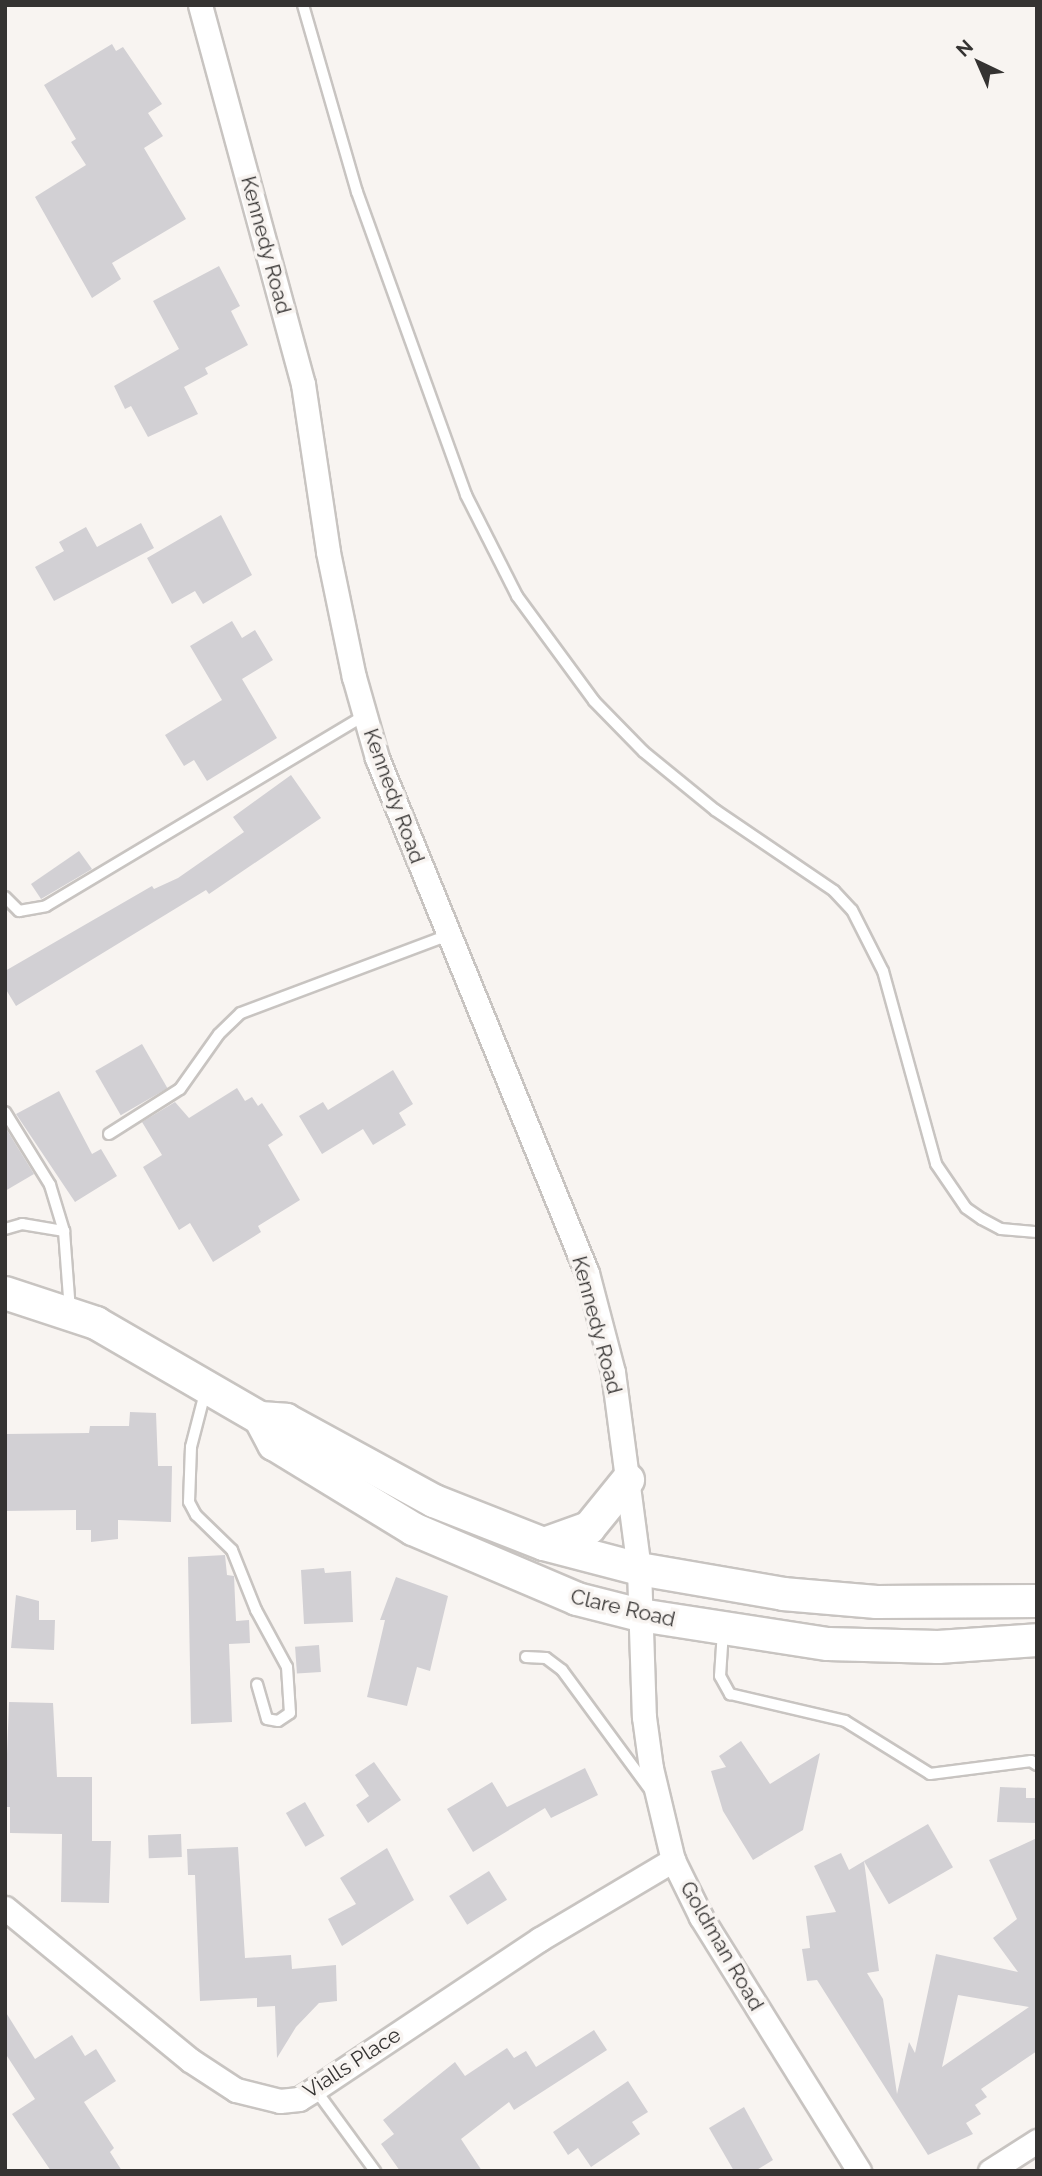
<!DOCTYPE html>
<style>
body{margin:0}
#map{position:relative;width:1042px;height:2176px;overflow:hidden;background:#f8f4f1;font-family:Raleway,sans-serif}
div>[style]{position:absolute}
[style*='--x']{left:calc(var(--x)*1px);top:calc(var(--y)*1px);width:calc(var(--w)*1px);rotate:calc(var(--a)*1deg)}
.building>*{inset:0;background:#d2d0d4;transform-origin:0 0}
.roads{filter:drop-shadow(2px 0 #c8c4c1) drop-shadow(-2px 0 #c8c4c1) drop-shadow(0 2px #c8c4c1) drop-shadow(0 -2px #c8c4c1)}
.lane>*{height:10px;margin:-5px;padding:0 5px;transform-origin:5px;border-radius:5px;background:#fff}
.street>*{height:23px;margin:-11.5px;padding:0 11.5px;transform-origin:11.5px;border-radius:11.5px;background:#fff}
.secondary>*{height:32px;margin:-16px;padding:0 16px;transform-origin:16px;border-radius:16px;background:#fff}
span{translate:-50% -50%;white-space:nowrap;text-align:center;line-height:1.15;-webkit-text-stroke:7px #f8f4f1;paint-order:stroke}
.street-label{font-size:21px;color:#353332}
.frame{position:absolute;inset:0;border:7px solid #353332;pointer-events:none}
.north{position:absolute;left:944px;top:28px;width:70px;height:70px;-webkit-text-stroke:5px #f8f4f1;paint-order:stroke;rotate:316deg;font-size:19px;font-weight:700;line-height:28px;text-align:center;color:#353332}
.north::after{content:'';display:block;margin:auto;width:24px;height:32px;background:#353332;clip-path:polygon(50% 0,100% 100%,50% 72%,0 100%)}
</style>
<div id="map">
<div class="building">
<i style="clip-path:polygon(112px 44px,116px 51px,123px 47px,162px 104px,148px 113px,163px 136px,144px 148px,186px 219px,112px 263px,121px 279px,92px 298px,35px 197px,86px 165px,71px 142px,76px 139px,44px 85px)"></i>
<i style="clip-path:polygon(219px 266px,240px 306px,231px 311px,248px 345px,205px 368px,208px 374px,184px 387px,198px 414px,148px 437px,131px 406px,125px 409px,114px 386px,179px 349px,153px 301px)"></i>
<i style="clip-path:polygon(221px 515px,252px 575px,203px 604px,195px 591px,172px 604px,147px 558px)"></i>
<i style="clip-path:polygon(141px 523px,154px 548px,54px 601px,35px 567px,64px 551px,59px 542px,86px 527px,97px 547px)"></i>
<i style="clip-path:polygon(232px 621px,242px 638px,255px 630px,273px 660px,242px 679px,277px 738px,207px 781px,194px 760px,184px 766px,165px 735px,222px 700px,190px 646px)"></i>
<i style="clip-path:polygon(291px 775px,321px 818px,209px 894px,206px 890px,16px 1006px,5px 988px,5px 971px,152px 886px,154px 889px,178px 878px,244px 832px,233px 817px)"></i>
<i style="clip-path:polygon(79px 851px,92px 869px,41px 899px,31px 884px)"></i>
<i style="left:142px;top:1044px;width:51px;height:54px;rotate:60deg"></i>
<i style="clip-path:polygon(393px 1070px,413px 1104px,399px 1113px,406px 1125px,373px 1145px,363px 1129px,322px 1154px,299px 1116px,323px 1102px,328px 1110px)"></i>
<i style="clip-path:polygon(237px 1088px,245px 1101px,252px 1097px,258px 1106px,262px 1103px,283px 1135px,268px 1145px,300px 1200px,258px 1226px,261px 1232px,213px 1262px,190px 1223px,179px 1230px,143px 1167px,162px 1155px,142px 1122px,175px 1102px,189px 1118px)"></i>
<i style="clip-path:polygon(59px 1091px,92px 1154px,101px 1149px,117px 1176px,75px 1202px,16px 1114px)"></i>
<i style="clip-path:polygon(5px 1127px,34px 1174px,5px 1191px)"></i>
<i style="clip-path:polygon(130px 1412px,156px 1413px,158px 1466px,172px 1466px,171px 1522px,118px 1520px,118px 1539px,91px 1542px,91px 1530px,76px 1530px,76px 1510px,5px 1511px,5px 1434px,89px 1433px,90px 1426px,129px 1426px)"></i>
<i style="clip-path:polygon(225px 1555px,227px 1575px,234px 1576px,236px 1621px,249px 1620px,250px 1643px,229px 1644px,232px 1722px,191px 1724px,188px 1557px)"></i>
<i style="clip-path:polygon(324px 1568px,325px 1573px,351px 1571px,353px 1622px,304px 1624px,301px 1570px)"></i>
<i style="clip-path:polygon(396px 1577px,448px 1596px,430px 1671px,417px 1667px,407px 1706px,367px 1697px,385px 1620px,380px 1620px)"></i>
<i style="clip-path:polygon(16px 1595px,39px 1601px,39px 1620px,55px 1620px,54px 1650px,11px 1648px)"></i>
<i style="left:319px;top:1645px;width:27px;height:24px;rotate:86deg"></i>
<i style="clip-path:polygon(9px 1702px,53px 1703px,57px 1777px,92px 1777px,92px 1841px,111px 1841px,109px 1903px,61px 1902px,62px 1834px,10px 1833px,10px 1807px,5px 1807px)"></i>
<i style="clip-path:polygon(741px 1741px,770px 1784px,820px 1753px,803px 1830px,753px 1860px,723px 1811px,711px 1771px,726px 1767px,719px 1756px)"></i>
<i style="clip-path:polygon(374px 1762px,401px 1800px,368px 1823px,356px 1805px,369px 1796px,355px 1775px)"></i>
<i style="clip-path:polygon(585px 1768px,598px 1795px,551px 1818px,545px 1808px,473px 1852px,447px 1809px,492px 1782px,507px 1807px)"></i>
<i style="clip-path:polygon(1000px 1787px,1026px 1788px,1026px 1798px,1037px 1798px,1037px 1823px,997px 1822px)"></i>
<i style="left:305px;top:1802px;width:39px;height:22px;rotate:60deg"></i>
<i style="left:928px;top:1824px;width:50px;height:74px;rotate:60deg"></i>
<i style="left:181px;top:1834px;width:23px;height:33px;rotate:88deg"></i>
<i style="clip-path:polygon(evenodd,1037px 1838px,1037px 2051px,981px 2089px,987px 2097px,975px 2105px,981px 2114px,966px 2123px,973px 2134px,928px 2155px,817px 1980px,807px 1981px,802px 1949px,810px 1948px,806px 1916px,836px 1912px,814px 1866px,841px 1853px,849px 1870px,864px 1861px,879px 1971px,867px 1973px,883px 1999px,897px 2094px,909px 2042px,915px 2053px,936px 1954px,1018px 1972px,993px 1938px,1017px 1919px,989px 1860px,1037px 1838px,958px 1995px,1029px 2007px,942px 2067px,958px 1995px)"></i>
<i style="clip-path:polygon(238px 1847px,245px 1958px,291px 1955px,292px 1969px,336px 1965px,337px 2001px,319px 2003px,296px 2027px,277px 2058px,275px 2006px,257px 2007px,257px 1998px,200px 2001px,195px 1875px,188px 1875px,187px 1849px)"></i>
<i style="clip-path:polygon(387px 1848px,414px 1900px,342px 1946px,328px 1919px,356px 1904px,340px 1878px)"></i>
<i style="left:489px;top:1871px;width:34px;height:47px;rotate:58deg"></i>
<i style="clip-path:polygon(5px 2011px,35px 2059px,72px 2035px,85px 2056px,96px 2049px,116px 2081px,84px 2102px,114px 2148px,110px 2152px,122px 2171px,51px 2171px,12px 2114px,35px 2099px,5px 2053px)"></i>
<i style="clip-path:polygon(594px 2030px,607px 2050px,514px 2110px,509px 2102px,461px 2139px,482px 2171px,400px 2171px,381px 2144px,394px 2134px,383px 2120px,455px 2062px,465px 2076px,507px 2048px,514px 2058px,526px 2051px,536px 2067px)"></i>
<i style="clip-path:polygon(628px 2081px,648px 2112px,632px 2122px,640px 2134px,591px 2167px,578px 2148px,568px 2155px,553px 2132px)"></i>
<i style="clip-path:polygon(744px 2107px,773px 2160px,755px 2171px,734px 2171px,709px 2128px)"></i>
</div>
<div class="roads">
<div class="lane">
<i style="--x:303;--y:5;--w:195;--a:73.9"></i>
<i style="--x:357;--y:192;--w:322;--a:70.2"></i>
<i style="--x:466;--y:495;--w:113;--a:63.2"></i>
<i style="--x:517;--y:596;--w:130;--a:53.7"></i>
<i style="--x:594;--y:701;--w:71;--a:45.6"></i>
<i style="--x:644;--y:752;--w:92;--a:39.2"></i>
<i style="--x:715;--y:810;--w:144;--a:34.2"></i>
<i style="--x:834;--y:891;--w:26;--a:47"></i>
<i style="--x:852;--y:910;--w:68;--a:63.1"></i>
<i style="--x:883;--y:971;--w:200;--a:74.6"></i>
<i style="--x:936;--y:1164;--w:53;--a:55.7"></i>
<i style="--x:966;--y:1208;--w:19;--a:35"></i>
<i style="--x:982;--y:1219;--w:21;--a:28"></i>
<i style="--x:1001;--y:1229;--w:36;--a:5"></i>
<i style="--x:5;--y:897;--w:20;--a:45"></i>
<i style="--x:19;--y:911;--w:27;--a:-10"></i>
<i style="--x:46;--y:906;--w:372;--a:-30.9"></i>
<i style="--x:5;--y:1112;--w:86;--a:58.3"></i>
<i style="--x:50;--y:1185;--w:48;--a:73.1"></i>
<i style="--x:109;--y:1134;--w:84;--a:-32.4"></i>
<i style="--x:180;--y:1089;--w:67;--a:-54.7"></i>
<i style="--x:219;--y:1034;--w:30;--a:-44"></i>
<i style="--x:241;--y:1013;--w:221;--a:-20.6"></i>
<i style="--x:5;--y:1229;--w:18;--a:-16"></i>
<i style="--x:22;--y:1224;--w:43;--a:9.5"></i>
<i style="--x:64;--y:1231;--w:79;--a:85.7"></i>
<i style="--x:206;--y:1389;--w:60;--a:104.5"></i>
<i style="--x:191;--y:1447;--w:55;--a:92.1"></i>
<i style="--x:189;--y:1502;--w:15;--a:62"></i>
<i style="--x:196;--y:1515;--w:50;--a:44.2"></i>
<i style="--x:232;--y:1550;--w:65;--a:68.2"></i>
<i style="--x:256;--y:1610;--w:65;--a:61.5"></i>
<i style="--x:287;--y:1667;--w:46;--a:86.3"></i>
<i style="--x:290;--y:1713;--w:14;--a:146"></i>
<i style="--x:278;--y:1721;--w:11;--a:-170"></i>
<i style="--x:267;--y:1719;--w:36;--a:-106"></i>
<i style="--x:723;--y:1631;--w:45;--a:93.8"></i>
<i style="--x:720;--y:1676;--w:21;--a:61"></i>
<i style="--x:730;--y:1694;--w:118;--a:13.2"></i>
<i style="--x:845;--y:1721;--w:100;--a:31.9"></i>
<i style="--x:930;--y:1774;--w:102;--a:-7.3"></i>
<i style="--x:1031;--y:1761;--w:7;--a:34"></i>
<i style="--x:526;--y:1657;--w:20;--a:3"></i>
<i style="--x:546;--y:1658;--w:20;--a:37"></i>
<i style="--x:562;--y:1670;--w:149;--a:53.7"></i>
<i style="--x:315;--y:2089;--w:102;--a:53.8"></i>
</div>
<div class="street">
<i style="--x:200;--y:5;--w:393;--a:74.8"></i>
<i style="--x:303;--y:384;--w:170;--a:81.5"></i>
<i style="--x:328;--y:552;--w:128;--a:78.3"></i>
<i style="--x:354;--y:677;--w:84;--a:74.1"></i>
<i style="--x:377;--y:758;--w:556;--a:67.82"></i>
<i style="--x:587;--y:1273;--w:102;--a:75.3"></i>
<i style="--x:613;--y:1372;--w:199;--a:82.5"></i>
<i style="--x:639;--y:1569;--w:148;--a:88.1"></i>
<i style="--x:644;--y:1717;--w:51;--a:82.2"></i>
<i style="--x:651;--y:1768;--w:95;--a:76.6"></i>
<i style="--x:673;--y:1860;--w:64;--a:63.8"></i>
<i style="--x:701;--y:1917;--w:299;--a:58.1"></i>
<i style="--x:5;--y:1908;--w:239;--a:39.4"></i>
<i style="--x:190;--y:2060;--w:55;--a:33.1"></i>
<i style="--x:236;--y:2090;--w:45;--a:14"></i>
<i style="--x:280;--y:2101;--w:19;--a:-6"></i>
<i style="--x:299;--y:2099;--w:19;--a:-32"></i>
<i style="--x:315;--y:2089;--w:270;--a:-33.7"></i>
<i style="--x:540;--y:1939;--w:155;--a:-30.7"></i>
<i style="--x:990;--y:2171;--w:56;--a:-32.6"></i>
</div>
<div class="secondary">
<i style="--x:5;--y:1293;--w:96;--a:18.2"></i>
<i style="--x:96;--y:1323;--w:190;--a:30.1"></i>
<i style="--x:260;--y:1418;--w:26;--a:4"></i>
<i style="--x:286;--y:1420;--w:169;--a:28.7"></i>
<i style="--x:434;--y:1501;--w:118;--a:21.4"></i>
<i style="--x:544;--y:1544;--w:98;--a:14.7"></i>
<i style="--x:639;--y:1569;--w:146;--a:9.8"></i>
<i style="--x:783;--y:1594;--w:94;--a:4.9"></i>
<i style="--x:877;--y:1602;--w:160;--a:-0.4"></i>
<i style="--x:260;--y:1418;--w:30;--a:62"></i>
<i style="--x:274;--y:1444;--w:163;--a:31.4"></i>
<i style="--x:413;--y:1529;--w:178;--a:23.1"></i>
<i style="--x:577;--y:1599;--w:65;--a:14.3"></i>
<i style="--x:640;--y:1615;--w:190;--a:8.8"></i>
<i style="--x:828;--y:1644;--w:110;--a:1.6"></i>
<i style="--x:938;--y:1647;--w:99;--a:-4"></i>
<i style="--x:544;--y:1544;--w:48;--a:-19.6"></i>
<i style="--x:589;--y:1528;--w:62;--a:-50.9"></i>
</div>
</div>
<div class="street-label">
<span style="left:266px;top:245px;rotate:75deg">Kennedy Road</span>
<span style="left:394px;top:796px;rotate:70deg">Kennedy Road</span>
<span style="left:597px;top:1325px;rotate:75deg">Kennedy Road</span>
<span style="left:623px;top:1608px;rotate:13deg">Clare Road</span>
<span style="left:722px;top:1946px;rotate:60deg">Goldman Road</span>
<span style="left:352px;top:2063px;rotate:-33deg">Vialls Place</span>
</div>
<div class="frame"></div>
<div class="north">N</div>
</div>
